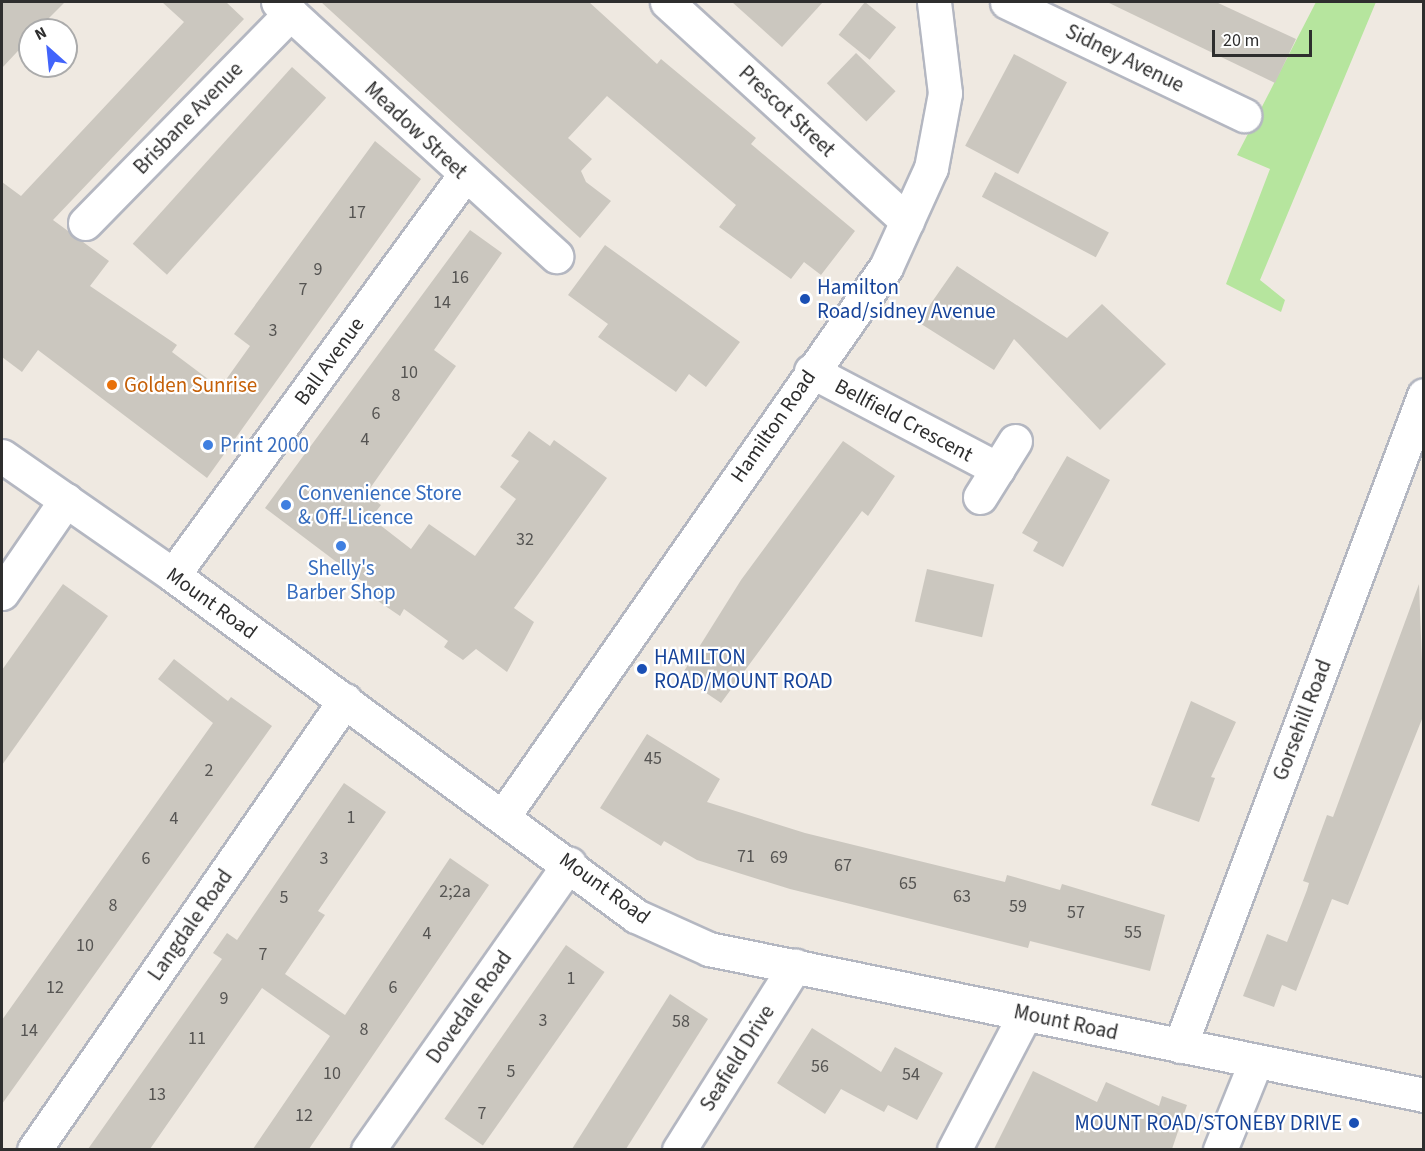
<!DOCTYPE html>
<style>
body{margin:0}
#map{position:relative;width:1425px;height:1151px;overflow:hidden;background:#efe9e1;font-family:"Source Sans 3",sans-serif}
div>[style]{position:absolute}
[style*='--x']{left:calc(var(--x)*1px);top:calc(var(--y)*1px);width:calc(var(--w)*1px);rotate:calc(var(--a)*1deg)}
.green>*{inset:0;background:#b6e59e}
.building>*{inset:0;background:#cbc7bf;transform-origin:0 0}
.roads{filter:drop-shadow(2px 0 #b4b7c1) drop-shadow(-2px 0 #b4b7c1) drop-shadow(0 2px #b4b7c1) drop-shadow(0 -2px #b4b7c1)}
.minor>*{height:33px;margin:-16.5px;padding:0 16.5px;transform-origin:16.5px;border-radius:16.5px;background:#fff}
.dots>*{width:16px;height:16px;translate:-50% -50%;box-sizing:border-box;border:3px solid #fff;border-radius:50%}
span{translate:-50% -50%;white-space:nowrap;text-align:center;line-height:1.15;-webkit-text-stroke:4.5px #fff;paint-order:stroke}
.number-label{font-size:18px;color:#555452}
.number-label span{-webkit-text-stroke-width:0}
.street-label{font-size:21px;color:#2e2e2e}
.transit-label{font-size:21px;color:#164399}
.left{translate:0 -50%;text-align:left}
.right{translate:-100% -50%;text-align:right}
.food-label{font-size:21px;color:#c56008}
.shop-label{font-size:21px;color:#366cbe}
.frame{position:absolute;inset:0;border:3px solid #2e2e2e;pointer-events:none}
.north{position:absolute;left:18px;top:18px;width:60px;height:60px;box-sizing:border-box;background:#fff;border:2px solid #ababab;border-radius:50%;rotate:333deg;font-size:16px;font-weight:700;line-height:24px;text-align:center;color:#2e2e2e}
.north::after{content:'';display:block;margin:auto;width:21px;height:27px;background:#4264fb;clip-path:polygon(50% 0,100% 100%,50% 72%,0 100%)}
.scale{position:absolute;left:1212px;top:30px;width:100px;height:27px;box-sizing:border-box;border:3px solid #2e2e2e;border-top:0;padding-left:8px;font-size:18px;line-height:21px;white-space:nowrap;color:#2e2e2e;-webkit-text-stroke:4px #fff;paint-order:stroke}
</style>
<div id="map">
<div class="green">
<i style="clip-path:polygon(1316px 2px,1376px 2px,1260px 280px,1285px 300px,1281px 312px,1226px 284px,1270px 169px,1237px 155px)"></i>
</div>
<div class="building">
<i style="clip-path:polygon(2px 2px,65px 2px,37px 30px,30px 30px,30px 38px,2px 68px)"></i>
<i style="clip-path:polygon(162px 2px,226px 2px,244px 19px,53px 220px,109px 261px,90px 286px,177px 345px,172px 352px,220px 388px,250px 346px,234px 334px,375px 141px,421px 179px,207px 478px,38px 350px,22px 372px,2px 357px,2px 182px,21px 196px,184px 22px)"></i>
<i style="clip-path:polygon(321px 2px,589px 2px,657px 64px,661px 59px,756px 138px,751px 144px,855px 231px,821px 275px,804px 262px,791px 279px,719px 227px,736px 205px,607px 96px,568px 138px,592px 159px,581px 171px,586px 182px,611px 201px,580px 238px)"></i>
<i style="clip-path:polygon(732px 2px,823px 2px,782px 47px)"></i>
<i style="left:865px;top:2px;width:40px;height:42px;rotate:39deg"></i>
<i style="clip-path:polygon(1107px 2px,1216px 2px,1296px 39px,1275px 83px)"></i>
<i style="left:856px;top:53px;width:55px;height:42px;rotate:44deg"></i>
<i style="left:1014px;top:54px;width:60px;height:104px;rotate:28deg"></i>
<i style="left:292px;top:67px;width:46px;height:238px;rotate:42deg"></i>
<i style="left:995px;top:172px;width:129px;height:28px;rotate:28deg"></i>
<i style="clip-path:polygon(470px 230px,502px 253px,434px 350px,456px 366px,366px 494px,381px 505px,371px 518px,411px 549px,429px 524px,475px 556px,516px 499px,500px 487px,519px 461px,511px 456px,529px 431px,550px 446px,554px 440px,607px 478px,514px 608px,534px 622px,507px 672px,476px 649px,463px 660px,444px 647px,448px 641px,404px 609px,400px 616px,375px 599px,379px 594px,265px 508px)"></i>
<i style="clip-path:polygon(605px 245px,740px 342px,706px 387px,689px 374px,676px 392px,598px 337px,608px 324px,568px 295px)"></i>
<i style="clip-path:polygon(957px 266px,1067px 338px,1102px 304px,1166px 364px,1100px 430px,1014px 339px,994px 370px,918px 322px)"></i>
<i style="clip-path:polygon(843px 441px,895px 476px,868px 516px,862px 511px,721px 703px,681px 676px,741px 580px)"></i>
<i style="clip-path:polygon(1067px 456px,1110px 480px,1063px 567px,1033px 551px,1038px 542px,1022px 533px)"></i>
<i style="left:927px;top:569px;width:69px;height:54px;rotate:13deg"></i>
<i style="clip-path:polygon(63px 584px,108px 616px,2px 765px,2px 670px)"></i>
<i style="clip-path:polygon(1419px 584px,1424px 714px,1348px 905px,1332px 899px,1296px 991px,1282px 985px,1274px 1007px,1243px 996px,1267px 934px,1287px 942px,1307px 890px,1309px 883px,1303px 881px,1316px 845px,1327px 815px,1333px 817px)"></i>
<i style="clip-path:polygon(174px 659px,228px 701px,231px 697px,272px 726px,2px 1104px,2px 1020px,213px 723px,158px 679px)"></i>
<i style="clip-path:polygon(1191px 701px,1236px 722px,1211px 777px,1215px 778px,1199px 822px,1151px 805px)"></i>
<i style="clip-path:polygon(647px 734px,720px 779px,707px 802px,805px 833px,1005px 882px,1007px 875px,1060px 890px,1062px 884px,1165px 915px,1150px 971px,1030px 941px,1028px 948px,790px 889px,697px 860px,664px 841px,661px 846px,600px 808px)"></i>
<i style="clip-path:polygon(344px 783px,386px 812px,318px 911px,325px 915px,285px 974px,345px 1015px,450px 858px,489px 885px,309px 1149px,253px 1149px,330px 1036px,262px 988px,150px 1149px,88px 1149px,222px 959px,213px 953px,227px 933px,237px 940px)"></i>
<i style="left:566px;top:945px;width:47px;height:212px;rotate:35deg"></i>
<i style="clip-path:polygon(670px 994px,708px 1019px,626px 1149px,572px 1149px)"></i>
<i style="clip-path:polygon(812px 1028px,881px 1072px,895px 1047px,943px 1073px,917px 1120px,888px 1105px,884px 1112px,841px 1089px,825px 1114px,777px 1083px)"></i>
<i style="clip-path:polygon(1033px 1071px,1097px 1102px,1106px 1082px,1159px 1106px,1162px 1096px,1187px 1105px,1172px 1149px,994px 1149px)"></i>
</div>
<div class="roads">
<div class="minor">
<i style="--x:278;--y:2;--w:377;--a:42.4"></i>
<i style="--x:667;--y:2;--w:325;--a:42.4"></i>
<i style="--x:1007;--y:2;--w:263;--a:25.5"></i>
<i style="--x:85;--y:223;--w:294;--a:-45.6"></i>
<i style="--x:811;--y:371;--w:211;--a:27.7"></i>
<i style="--x:2;--y:456;--w:208;--a:34.8"></i>
<i style="--x:173;--y:575;--w:575;--a:36.37"></i>
<i style="--x:636;--y:916;--w:80;--a:24.3"></i>
<i style="--x:709;--y:949;--w:730;--a:11.54"></i>
<i style="--x:980;--y:497;--w:66;--a:-58"></i>
<i style="--x:173;--y:575;--w:494;--a:-53.9"></i>
<i style="--x:2;--y:593;--w:113;--a:-55.5"></i>
<i style="--x:504;--y:815;--w:668;--a:-55.12"></i>
<i style="--x:886;--y:267;--w:109;--a:-65.6"></i>
<i style="--x:931;--y:168;--w:76;--a:-79.4"></i>
<i style="--x:945;--y:93;--w:92;--a:-96.9"></i>
<i style="--x:1180;--y:1046;--w:695;--a:-69.45"></i>
<i style="--x:34;--y:1150;--w:547;--a:-55.35"></i>
<i style="--x:368;--y:1150;--w:350;--a:-54.9"></i>
<i style="--x:679;--y:1150;--w:218;--a:-57.8"></i>
<i style="--x:954;--y:1150;--w:153;--a:-62.4"></i>
<i style="--x:1220;--y:1150;--w:96;--a:-68"></i>
</div>
</div>
<div class="dots">
<i style="left:805px;top:299px;background:#1a4fb4"></i>
<i style="left:112px;top:385px;background:#e8710a"></i>
<i style="left:208px;top:445px;background:#3f7fe0"></i>
<i style="left:286px;top:505px;background:#3f7fe0"></i>
<i style="left:341px;top:546px;background:#3f7fe0"></i>
<i style="left:642px;top:669px;background:#1a4fb4"></i>
<i style="left:1354px;top:1123px;background:#1a4fb4"></i>
</div>
<div class="number-label">
<span style="left:357px;top:213px">17</span>
<span style="left:318px;top:270px">9</span>
<span style="left:460px;top:278px">16</span>
<span style="left:303px;top:290px">7</span>
<span style="left:442px;top:303px">14</span>
<span style="left:273px;top:331px">3</span>
<span style="left:409px;top:373px">10</span>
<span style="left:396px;top:396px">8</span>
<span style="left:376px;top:414px">6</span>
<span style="left:365px;top:440px">4</span>
<span style="left:525px;top:540px">32</span>
<span style="left:653px;top:759px">45</span>
<span style="left:209px;top:771px">2</span>
<span style="left:351px;top:818px">1</span>
<span style="left:174px;top:819px">4</span>
<span style="left:746px;top:857px">71</span>
<span style="left:779px;top:858px">69</span>
<span style="left:146px;top:859px">6</span>
<span style="left:324px;top:859px">3</span>
<span style="left:843px;top:866px">67</span>
<span style="left:908px;top:884px">65</span>
<span style="left:455px;top:892px">2;2a</span>
<span style="left:962px;top:897px">63</span>
<span style="left:284px;top:898px">5</span>
<span style="left:113px;top:906px">8</span>
<span style="left:1018px;top:907px">59</span>
<span style="left:1076px;top:913px">57</span>
<span style="left:1133px;top:933px">55</span>
<span style="left:427px;top:934px">4</span>
<span style="left:85px;top:946px">10</span>
<span style="left:263px;top:955px">7</span>
<span style="left:571px;top:979px">1</span>
<span style="left:55px;top:988px">12</span>
<span style="left:393px;top:988px">6</span>
<span style="left:224px;top:999px">9</span>
<span style="left:543px;top:1021px">3</span>
<span style="left:681px;top:1022px">58</span>
<span style="left:364px;top:1030px">8</span>
<span style="left:29px;top:1031px">14</span>
<span style="left:197px;top:1039px">11</span>
<span style="left:820px;top:1067px">56</span>
<span style="left:511px;top:1072px">5</span>
<span style="left:332px;top:1074px">10</span>
<span style="left:911px;top:1075px">54</span>
<span style="left:157px;top:1095px">13</span>
<span style="left:482px;top:1114px">7</span>
<span style="left:304px;top:1116px">12</span>
</div>
<div class="street-label">
<span style="left:1125px;top:58px;rotate:26deg">Sidney Avenue</span>
<span style="left:787px;top:111px;rotate:43deg">Prescot Street</span>
<span style="left:188px;top:118px;rotate:-46deg">Brisbane Avenue</span>
<span style="left:416px;top:130px;rotate:43deg">Meadow Street</span>
<span style="left:329px;top:361px;rotate:-54deg">Ball Avenue</span>
<span style="left:904px;top:420px;rotate:28deg">Bellfield Crescent</span>
<span style="left:773px;top:426px;rotate:-55deg">Hamilton Road</span>
<span style="left:212px;top:603px;rotate:36deg">Mount Road</span>
<span style="left:1302px;top:720px;rotate:-69deg">Gorsehill Road</span>
<span style="left:605px;top:888px;rotate:36deg">Mount Road</span>
<span style="left:190px;top:925px;rotate:-55deg">Langdale Road</span>
<span style="left:469px;top:1007px;rotate:-55deg">Dovedale Road</span>
<span style="left:1066px;top:1022px;rotate:12deg">Mount Road</span>
<span style="left:737px;top:1058px;rotate:-58deg">Seafield Drive</span>
</div>
<div class="transit-label">
<span class="left" style="left:817px;top:299px">Hamilton<br>Road/sidney Avenue</span>
<span class="left" style="left:654px;top:669px">HAMILTON<br>ROAD/MOUNT ROAD</span>
<span class="right" style="left:1342px;top:1123px">MOUNT ROAD/STONEBY DRIVE</span>
</div>
<div class="food-label">
<span class="left" style="left:124px;top:385px">Golden Sunrise</span>
</div>
<div class="shop-label">
<span class="left" style="left:220px;top:445px">Print 2000</span>
<span class="left" style="left:298px;top:505px">Convenience Store<br>&amp; Off-Licence</span>
<span style="left:341px;top:580px">Shelly's<br>Barber Shop</span>
</div>
<div class="frame"></div>
<div class="north">N</div>
<div class="scale">20 m</div>
</div>
